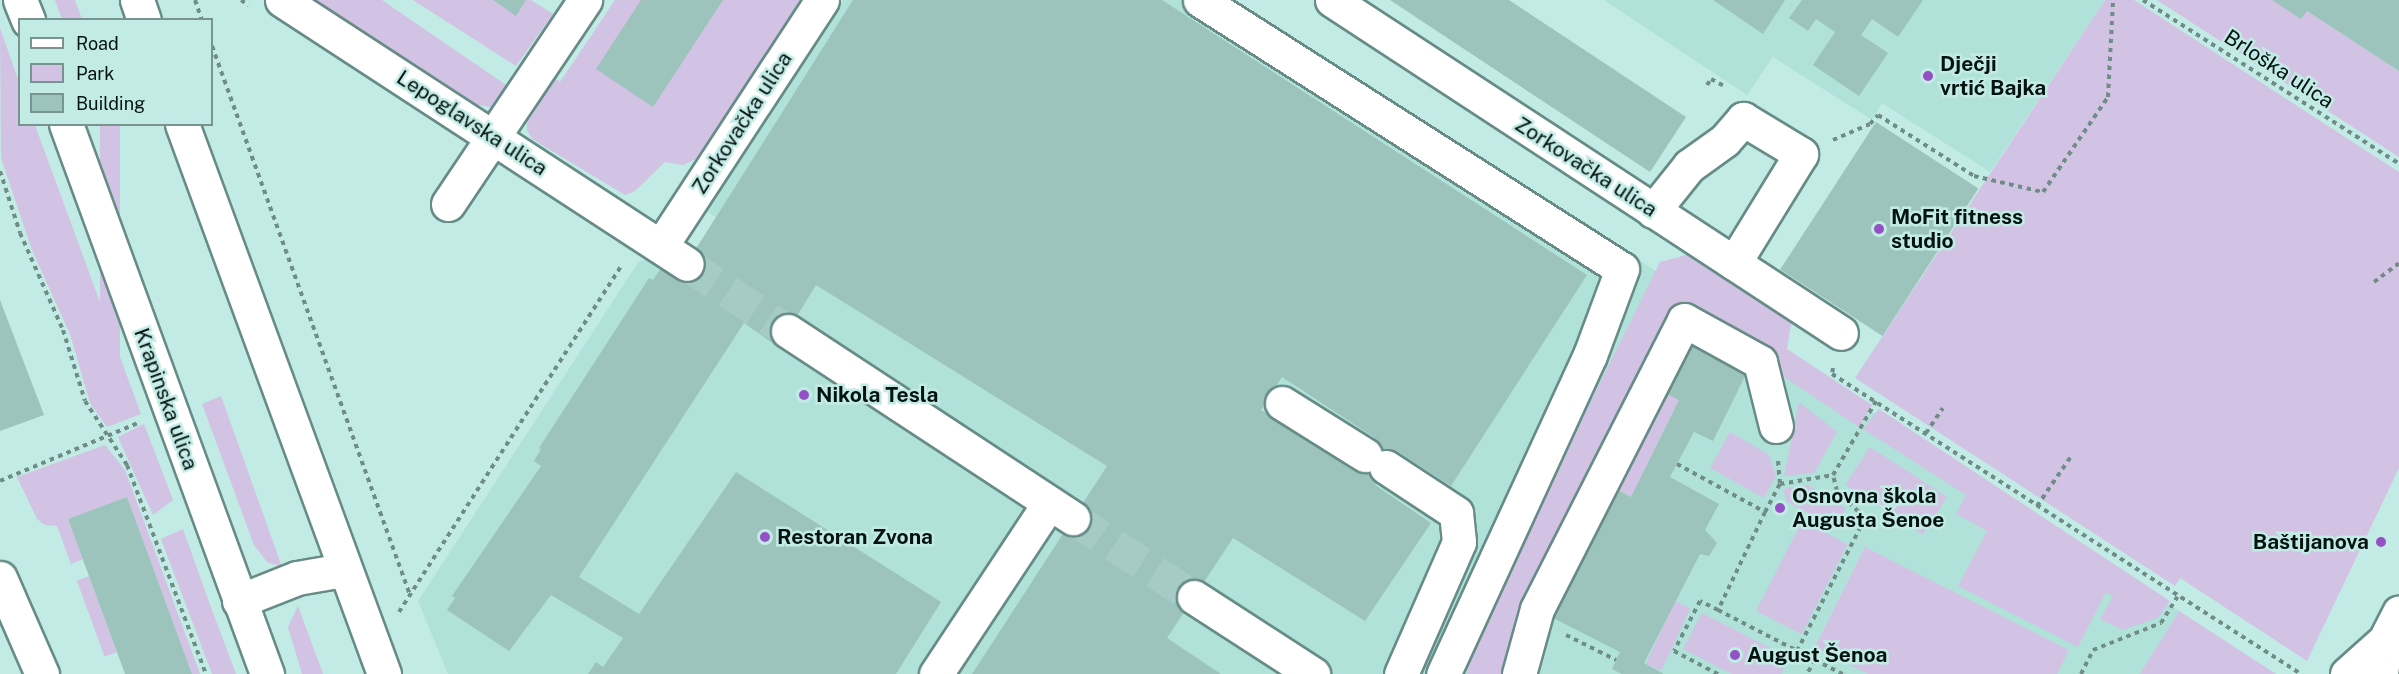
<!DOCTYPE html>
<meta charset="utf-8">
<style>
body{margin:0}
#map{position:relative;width:2399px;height:674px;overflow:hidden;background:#c3ebe5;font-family:"Public Sans",sans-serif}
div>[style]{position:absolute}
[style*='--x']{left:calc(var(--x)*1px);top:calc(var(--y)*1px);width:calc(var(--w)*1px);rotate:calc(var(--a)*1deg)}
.built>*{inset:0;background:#b0e2da}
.green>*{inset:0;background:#d2c2e3;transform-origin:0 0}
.building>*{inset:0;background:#9cc3bc;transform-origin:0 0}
.minor-tunnel>*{height:33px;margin-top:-16.5px;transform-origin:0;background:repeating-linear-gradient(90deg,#a6cac5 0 33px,transparent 0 49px)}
.path>*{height:4px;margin-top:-2px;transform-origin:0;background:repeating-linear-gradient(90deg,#6f8c87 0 4.5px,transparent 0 9px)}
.roads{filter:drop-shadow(2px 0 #678c87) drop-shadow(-2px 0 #678c87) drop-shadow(0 2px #678c87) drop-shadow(0 -2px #678c87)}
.minor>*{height:33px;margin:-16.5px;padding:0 16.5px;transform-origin:16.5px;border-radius:16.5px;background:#fff}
.major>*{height:33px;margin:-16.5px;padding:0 16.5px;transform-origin:16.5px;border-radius:16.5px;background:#fff}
.dots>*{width:16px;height:16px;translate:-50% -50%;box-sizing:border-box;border:3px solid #c3ebe5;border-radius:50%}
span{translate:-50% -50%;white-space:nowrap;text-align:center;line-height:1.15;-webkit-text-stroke:5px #c3ebe5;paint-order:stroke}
.poi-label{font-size:21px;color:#041210;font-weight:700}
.left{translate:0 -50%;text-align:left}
.right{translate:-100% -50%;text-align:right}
.street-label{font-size:21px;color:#041210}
.legend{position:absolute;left:18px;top:18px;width:195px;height:108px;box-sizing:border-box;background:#c3ebe5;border:2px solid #779490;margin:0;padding:8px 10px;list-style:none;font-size:18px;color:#041210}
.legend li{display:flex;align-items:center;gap:12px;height:30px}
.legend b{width:30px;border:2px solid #779490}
</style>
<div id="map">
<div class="built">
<i style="clip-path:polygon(843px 0,1230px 0,1656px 271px,2276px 674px,745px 674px,639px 614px,603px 667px,588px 674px,448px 674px,418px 601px,639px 261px,693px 252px,716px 218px,704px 209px)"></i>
<i style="clip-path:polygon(1604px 0,2105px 0,1990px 172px,1882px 103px,1872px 120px,1773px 57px,1747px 95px)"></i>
</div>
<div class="green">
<i style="clip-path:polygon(55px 0,75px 0,82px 19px,62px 19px)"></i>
<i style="clip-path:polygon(314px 0,382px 0,512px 89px,498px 108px,478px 105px)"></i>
<i style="clip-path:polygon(413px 0,493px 0,516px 15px,526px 0,531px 0,553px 14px,516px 66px)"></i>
<i style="clip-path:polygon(615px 0,802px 0,696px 159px,683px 165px,665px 162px,635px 191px,625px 195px,532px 139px,527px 130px,527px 123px,550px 87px,556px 79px,560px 82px)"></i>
<i style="clip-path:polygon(2105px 0,2134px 0,2399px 172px,2399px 468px,2307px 661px,2180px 578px,2175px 586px,1855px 378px)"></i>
<i style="clip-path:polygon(2157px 0,2272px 0,2307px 11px,2399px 71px,2399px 157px)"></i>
<i style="clip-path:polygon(0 28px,19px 82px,20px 124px,35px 125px,141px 414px,107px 427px,90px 403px,70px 334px,32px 250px,1px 158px)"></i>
<i style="left:100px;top:125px;width:20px;height:283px"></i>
<i style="clip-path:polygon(1690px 254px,1792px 318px,1787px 349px,1872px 405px,1859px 427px,1678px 306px,1506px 650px,1506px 674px,1468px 674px,1466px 654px,1660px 262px)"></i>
<i style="clip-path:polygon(1693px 340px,1667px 393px,1679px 400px,1631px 497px,1619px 490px,1553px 618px,1543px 613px,1682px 341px)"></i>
<i style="clip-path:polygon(221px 396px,282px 567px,267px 562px,254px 545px,202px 404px)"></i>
<i style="clip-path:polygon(1799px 402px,1837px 432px,1814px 473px,1784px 476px)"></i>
<i style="clip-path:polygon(1879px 409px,2170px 601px,2159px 617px,2123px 630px,2100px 619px,2113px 596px,2106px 592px,2078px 647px,1958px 586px,1987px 531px,1956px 514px,1966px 495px,1863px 429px)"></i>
<i style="clip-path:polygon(144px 424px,173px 500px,153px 515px,118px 437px)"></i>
<i style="clip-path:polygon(1730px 432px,1769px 455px,1776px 476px,1764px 498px,1710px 468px)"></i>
<i style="clip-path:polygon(105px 445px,125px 470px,200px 674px,192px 674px,127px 497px,68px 519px,83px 559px,71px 564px,57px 526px,45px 525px,37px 519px,17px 477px)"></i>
<i style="left:1870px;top:447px;width:92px;height:45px;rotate:33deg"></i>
<i style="clip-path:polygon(1808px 485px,1846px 508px,1835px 527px,1787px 502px,1783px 489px)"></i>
<i style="left:1802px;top:521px;width:51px;height:101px;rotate:27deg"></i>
<i style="clip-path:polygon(183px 529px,209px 602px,236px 674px,212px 674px,161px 539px)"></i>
<i style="clip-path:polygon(1865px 547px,2069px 650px,2057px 674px,1868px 674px,1815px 647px)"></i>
<i style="left:89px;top:576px;width:81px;height:13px;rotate:70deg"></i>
<i style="left:1675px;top:601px;width:17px;height:69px;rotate:25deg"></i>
<i style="clip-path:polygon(298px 606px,323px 674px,302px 674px,288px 627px)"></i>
<i style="clip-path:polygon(2179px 611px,2276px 674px,2140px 674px)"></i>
<i style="clip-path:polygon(1702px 613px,1790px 658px,1781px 674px,1732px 674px,1683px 649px)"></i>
</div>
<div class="building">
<i style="clip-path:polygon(493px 0,526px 0,516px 16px)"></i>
<i style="clip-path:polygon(641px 0,723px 0,653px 107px,596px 69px)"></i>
<i style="clip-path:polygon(evenodd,853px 0,1162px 0,1587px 275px,1451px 486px,1397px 451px,1375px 485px,1431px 523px,1365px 621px,1233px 538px,1167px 638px,1221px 674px,972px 674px,1107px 466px,816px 285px,778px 347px,744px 323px,579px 577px,639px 614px,736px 472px,941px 602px,896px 674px,588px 674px,596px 662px,603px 667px,623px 638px,551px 595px,509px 651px,447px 610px,455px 598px,452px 596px,541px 466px,534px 461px,541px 449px,539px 448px,649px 278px,653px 280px,661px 268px,677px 279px,853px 0,1282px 377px,1375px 438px,1354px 471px,1261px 410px,1282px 377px)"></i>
<i style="clip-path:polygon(1390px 0,1509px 0,1686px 117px,1650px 172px)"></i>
<i style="clip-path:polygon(1713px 0,1785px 0,1763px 34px)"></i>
<i style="clip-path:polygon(1802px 0,1923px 0,1898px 37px,1872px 19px,1861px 35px,1888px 53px,1859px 96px,1813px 65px,1835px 32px,1816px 19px,1808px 31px,1789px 18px)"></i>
<i style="clip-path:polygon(2272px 0,2399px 0,2399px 71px,2307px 11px,2301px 19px)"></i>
<i style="left:1876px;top:122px;width:122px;height:176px;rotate:33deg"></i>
<i style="clip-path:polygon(0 300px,44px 415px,0 431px)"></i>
<i style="clip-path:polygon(1693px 340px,1749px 368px,1713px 441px,1694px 432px,1670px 477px,1719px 504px,1705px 530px,1717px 543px,1709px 556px,1700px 554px,1644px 663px,1664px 674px,1622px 674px,1612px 669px,1620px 652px,1553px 618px,1618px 490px,1631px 497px,1679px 400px,1667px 394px)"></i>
<i style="clip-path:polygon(127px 497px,192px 674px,125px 674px,89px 576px,68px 519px)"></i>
</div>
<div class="minor-tunnel">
<i style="--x:687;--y:264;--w:121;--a:33.6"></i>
<i style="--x:1073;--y:518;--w:145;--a:33.1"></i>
</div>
<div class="path">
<i style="--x:195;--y:0;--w:21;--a:71"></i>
<i style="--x:241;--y:0;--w:9;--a:36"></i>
<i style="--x:2143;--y:0;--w:304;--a:32.6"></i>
<i style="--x:212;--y:46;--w:584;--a:70.17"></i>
<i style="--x:1707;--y:85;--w:7;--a:-56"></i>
<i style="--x:1711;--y:79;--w:17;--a:28"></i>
<i style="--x:1833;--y:140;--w:40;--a:-23.4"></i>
<i style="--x:1870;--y:124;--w:12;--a:-48"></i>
<i style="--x:1878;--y:115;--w:114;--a:32.4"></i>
<i style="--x:1974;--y:176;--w:71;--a:13.1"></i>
<i style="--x:2043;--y:192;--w:115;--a:-55.6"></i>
<i style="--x:2108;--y:97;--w:97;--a:-87"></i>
<i style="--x:0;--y:171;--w:65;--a:72.1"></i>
<i style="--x:20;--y:233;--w:106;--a:66.1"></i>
<i style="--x:63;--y:330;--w:74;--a:72.8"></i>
<i style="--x:85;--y:401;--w:77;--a:56.7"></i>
<i style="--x:127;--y:465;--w:223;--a:69.3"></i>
<i style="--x:2374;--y:282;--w:31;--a:-37"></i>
<i style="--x:1833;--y:368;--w:6;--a:99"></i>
<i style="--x:1832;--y:374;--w:557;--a:32.61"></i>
<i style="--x:1926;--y:433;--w:30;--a:-56"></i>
<i style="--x:1778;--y:461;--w:23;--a:85"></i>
<i style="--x:1677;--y:464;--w:100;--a:28.6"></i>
<i style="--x:1765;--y:512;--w:32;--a:-62"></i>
<i style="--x:1780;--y:484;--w:54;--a:-9.6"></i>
<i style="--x:1833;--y:475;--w:86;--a:-59.8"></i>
<i style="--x:0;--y:481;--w:150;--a:-22.8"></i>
<i style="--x:2037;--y:506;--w:62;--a:-55.5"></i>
<i style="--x:1765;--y:512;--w:109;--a:115.6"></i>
<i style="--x:1718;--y:610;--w:109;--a:27.3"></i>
<i style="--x:1815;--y:660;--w:16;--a:120"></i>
<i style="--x:1718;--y:610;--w:20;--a:-153"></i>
<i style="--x:1700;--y:601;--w:56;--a:117.5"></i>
<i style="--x:1674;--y:651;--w:50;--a:27.6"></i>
<i style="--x:399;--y:612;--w:412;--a:-57.3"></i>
<i style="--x:1566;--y:635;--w:56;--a:26.6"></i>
<i style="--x:1797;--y:651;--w:149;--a:-62.9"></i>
<i style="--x:1865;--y:518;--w:39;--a:-136"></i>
<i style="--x:1837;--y:491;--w:16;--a:-104"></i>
<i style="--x:1815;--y:660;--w:31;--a:27"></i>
<i style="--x:2081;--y:674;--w:27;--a:-63"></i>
<i style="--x:2093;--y:650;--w:73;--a:-21.7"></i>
<i style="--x:2161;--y:623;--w:31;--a:-58"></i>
</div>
<div class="roads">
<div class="minor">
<i style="--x:20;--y:0;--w:22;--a:68"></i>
<i style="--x:137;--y:0;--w:21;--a:71"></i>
<i style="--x:282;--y:0;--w:483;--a:33.1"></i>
<i style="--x:1200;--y:0;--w:500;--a:32.52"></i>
<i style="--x:1622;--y:269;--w:92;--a:110.4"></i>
<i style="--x:1590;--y:355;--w:351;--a:114.7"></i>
<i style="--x:1332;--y:0;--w:608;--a:33.19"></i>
<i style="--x:66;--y:124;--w:586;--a:69.92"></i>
<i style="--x:182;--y:124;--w:586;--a:69.83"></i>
<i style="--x:448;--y:204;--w:246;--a:-56.1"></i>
<i style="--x:1653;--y:211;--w:58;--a:-51.3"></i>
<i style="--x:1689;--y:166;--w:44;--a:-35.8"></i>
<i style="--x:1725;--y:140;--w:28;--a:-49"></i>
<i style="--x:1743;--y:119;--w:68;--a:31.1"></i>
<i style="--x:1801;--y:154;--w:128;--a:121.6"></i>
<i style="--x:661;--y:246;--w:294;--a:-56.8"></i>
<i style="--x:788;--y:331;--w:341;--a:33.3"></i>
<i style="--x:1282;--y:403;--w:98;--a:32.1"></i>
<i style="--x:1386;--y:467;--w:84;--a:33.3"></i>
<i style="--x:1456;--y:513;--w:29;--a:84"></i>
<i style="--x:1459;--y:542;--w:144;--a:113.7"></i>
<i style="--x:0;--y:578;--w:105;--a:66.4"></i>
<i style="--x:1194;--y:597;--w:142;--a:32.9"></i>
<i style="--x:239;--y:601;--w:62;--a:-21.6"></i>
<i style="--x:297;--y:578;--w:47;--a:-9.9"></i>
<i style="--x:936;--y:674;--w:205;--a:-56.5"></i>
<i style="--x:1519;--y:674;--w:67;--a:-74.5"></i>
<i style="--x:1537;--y:609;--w:324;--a:-63"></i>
<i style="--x:1684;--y:320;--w:87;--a:28.9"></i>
<i style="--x:1760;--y:362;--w:66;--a:76"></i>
</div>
<div class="major">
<i style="--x:2347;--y:674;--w:51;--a:-41.8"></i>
<i style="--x:2381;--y:674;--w:34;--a:-83"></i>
<i style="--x:2385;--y:640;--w:31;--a:-63"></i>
</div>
</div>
<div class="dots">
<i style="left:1928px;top:76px;background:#9451c6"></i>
<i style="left:1879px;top:229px;background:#9451c6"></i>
<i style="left:804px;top:395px;background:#9451c6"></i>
<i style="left:1780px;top:508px;background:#9451c6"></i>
<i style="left:765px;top:537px;background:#9451c6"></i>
<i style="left:2381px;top:542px;background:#9451c6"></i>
<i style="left:1735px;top:655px;background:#9451c6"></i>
</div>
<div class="poi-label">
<span class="left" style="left:1940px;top:76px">Dječji<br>vrtić Bajka</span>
<span class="left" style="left:1891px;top:229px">MoFit fitness<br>studio</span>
<span class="left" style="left:816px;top:395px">Nikola Tesla</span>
<span class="left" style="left:1792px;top:508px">Osnovna škola<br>Augusta Šenoe</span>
<span class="left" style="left:777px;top:537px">Restoran Zvona</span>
<span class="right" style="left:2369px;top:542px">Baštijanova</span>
<span class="left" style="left:1747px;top:655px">August Šenoa</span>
</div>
<div class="street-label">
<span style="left:2279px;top:69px;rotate:33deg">Brloška ulica</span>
<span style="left:472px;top:123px;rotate:33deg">Lepoglavska ulica</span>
<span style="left:742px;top:123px;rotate:-57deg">Zorkovačka ulica</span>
<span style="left:1586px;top:167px;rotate:33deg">Zorkovačka ulica</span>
<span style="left:166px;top:399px;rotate:70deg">Krapinska ulica</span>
</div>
<ul class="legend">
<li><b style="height:8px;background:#fff"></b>Road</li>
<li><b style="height:16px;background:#d2c2e3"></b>Park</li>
<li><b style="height:16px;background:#9cc3bc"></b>Building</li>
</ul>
</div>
